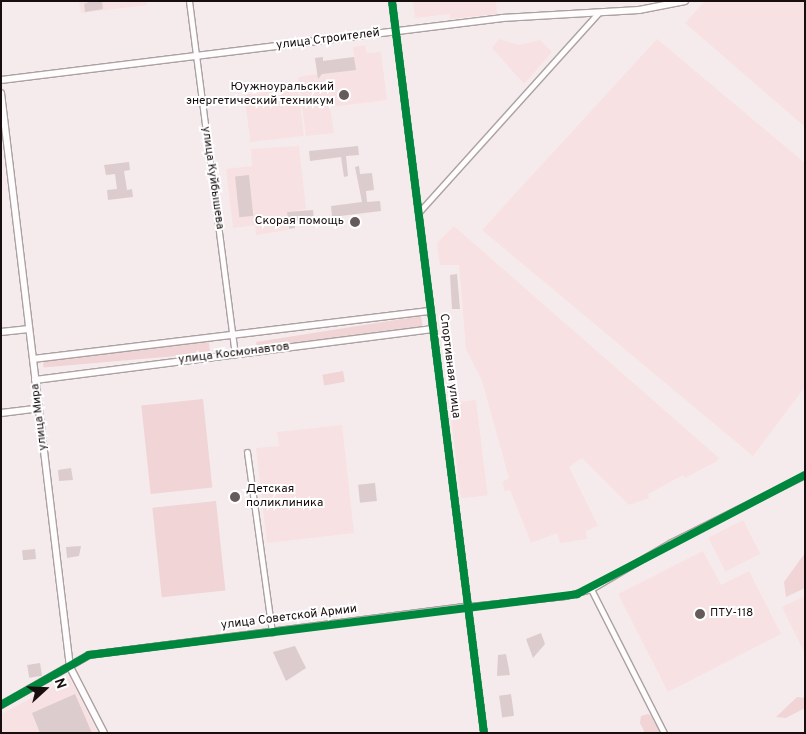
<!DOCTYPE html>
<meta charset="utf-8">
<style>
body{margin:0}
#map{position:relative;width:806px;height:734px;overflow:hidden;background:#f6ebec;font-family:Overpass,sans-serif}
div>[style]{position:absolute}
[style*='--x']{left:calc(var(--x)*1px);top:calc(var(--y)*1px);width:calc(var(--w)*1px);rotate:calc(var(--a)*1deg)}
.built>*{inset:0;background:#f8e1e2;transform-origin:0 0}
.green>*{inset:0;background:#f0d4d6;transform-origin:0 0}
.building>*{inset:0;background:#dccccd;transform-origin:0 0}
.roads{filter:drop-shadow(1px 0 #aba1a1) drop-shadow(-1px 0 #aba1a1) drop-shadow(0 1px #aba1a1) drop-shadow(0 -1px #aba1a1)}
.minor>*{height:5px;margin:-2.5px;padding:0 2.5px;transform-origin:2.5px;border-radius:2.5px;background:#fefcfc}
.tertiary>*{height:6px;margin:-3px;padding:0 3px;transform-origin:3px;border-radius:3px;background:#fefcfc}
.cycleway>*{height:8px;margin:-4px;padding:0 4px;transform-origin:4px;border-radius:4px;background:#00873e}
.dots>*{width:14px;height:14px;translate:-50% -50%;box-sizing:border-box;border:2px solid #fff;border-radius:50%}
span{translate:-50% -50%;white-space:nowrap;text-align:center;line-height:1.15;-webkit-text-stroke:4px #fff;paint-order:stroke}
.street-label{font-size:12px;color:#190e0f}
.poi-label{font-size:12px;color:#190e0f}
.right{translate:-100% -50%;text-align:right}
.left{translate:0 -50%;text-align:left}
.frame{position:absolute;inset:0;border:2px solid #190e0f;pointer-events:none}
.north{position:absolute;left:20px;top:664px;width:50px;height:50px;-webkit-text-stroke:4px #fff;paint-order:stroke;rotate:70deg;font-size:14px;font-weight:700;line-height:20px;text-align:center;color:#190e0f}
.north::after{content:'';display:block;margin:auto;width:18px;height:22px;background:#190e0f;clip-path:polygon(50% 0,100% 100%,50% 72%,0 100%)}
</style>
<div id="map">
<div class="built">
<i style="clip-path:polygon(79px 1px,146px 1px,147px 5px,81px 13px)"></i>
<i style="clip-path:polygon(413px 1px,496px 1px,497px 14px,450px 19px,450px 14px,415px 18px)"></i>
<i style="clip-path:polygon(705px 1px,805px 1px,805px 127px,685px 23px)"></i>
<i style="clip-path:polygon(499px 39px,519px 45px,540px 40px,552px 52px,524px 84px,492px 48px)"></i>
<i style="clip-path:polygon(657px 39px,805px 163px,805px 387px,753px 456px,482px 230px)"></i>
<i style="clip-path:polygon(365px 45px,367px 53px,381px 52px,387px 100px,330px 107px,334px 133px,306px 136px,298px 77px,317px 74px,315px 58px,323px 57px,323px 61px,354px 57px,353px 47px)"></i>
<i style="left:298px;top:88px;width:48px;height:54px;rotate:83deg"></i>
<i style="clip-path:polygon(299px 146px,306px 209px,287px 212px,288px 230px,256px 235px,255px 225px,233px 228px,226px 169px,252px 166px,251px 149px)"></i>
<i style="clip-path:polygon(454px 226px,719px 458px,717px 461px,685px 478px,683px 475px,648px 494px,649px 498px,629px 505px,582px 458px,569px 467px,598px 526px,586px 531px,587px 539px,560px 543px,557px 533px,531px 543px,510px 490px,505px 491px,502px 482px,509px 478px,482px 381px,466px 349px,459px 265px,440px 265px,437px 243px)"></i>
<i style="left:476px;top:400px;width:96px;height:27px;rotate:83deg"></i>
<i style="clip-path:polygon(342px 425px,354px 533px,267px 543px,256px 448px,279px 446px,277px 432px)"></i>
<i style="left:743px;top:520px;width:38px;height:39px;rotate:63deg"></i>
<i style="clip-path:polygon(703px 551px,721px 585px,749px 571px,781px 634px,668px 692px,618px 594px)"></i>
<i style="clip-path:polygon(805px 596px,805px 654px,782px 607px)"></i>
<i style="clip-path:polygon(70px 678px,98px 733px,1px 733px,1px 714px)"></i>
</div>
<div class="green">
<i style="left:421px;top:316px;width:12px;height:167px;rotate:81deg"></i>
<i style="left:209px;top:342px;width:11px;height:167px;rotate:85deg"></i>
<i style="left:343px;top:371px;width:11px;height:21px;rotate:80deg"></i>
<i style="left:203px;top:399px;width:89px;height:62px;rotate:84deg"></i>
<i style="left:216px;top:501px;width:90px;height:64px;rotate:84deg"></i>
<i style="clip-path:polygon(805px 553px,805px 588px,786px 597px,784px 582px)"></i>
<i style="clip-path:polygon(797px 697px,805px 698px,805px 708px,786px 718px,776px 717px)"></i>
<i style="clip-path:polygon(648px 714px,651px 716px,660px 733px,645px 733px,640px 723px,641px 716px)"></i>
</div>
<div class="building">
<i style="clip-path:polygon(91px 1px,102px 1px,103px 9px,85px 12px,84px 4px)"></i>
<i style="clip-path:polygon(323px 57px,323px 61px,354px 57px,356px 70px,322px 74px,318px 79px,315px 58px)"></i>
<i style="clip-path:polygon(358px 146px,359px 155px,346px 156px,348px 176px,344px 177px,341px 157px,310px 161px,309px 151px)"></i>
<i style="clip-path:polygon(129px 162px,130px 170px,124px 171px,127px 190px,132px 189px,133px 197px,108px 200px,107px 190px,117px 189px,115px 174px,106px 175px,104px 165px)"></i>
<i style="clip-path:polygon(359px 166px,360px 174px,372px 173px,374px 190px,366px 191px,367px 202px,380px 201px,381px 211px,332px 217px,331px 206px,362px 202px,355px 167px)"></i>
<i style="left:249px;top:175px;width:41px;height:14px;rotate:84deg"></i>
<i style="clip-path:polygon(313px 210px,314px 219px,295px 221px,295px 228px,289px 229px,287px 212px)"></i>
<i style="clip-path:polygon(457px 274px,460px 309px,452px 309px,450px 275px)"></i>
<i style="clip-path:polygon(71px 468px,73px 480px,59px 481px,58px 470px)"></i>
<i style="left:375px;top:483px;width:18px;height:17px;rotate:84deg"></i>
<i style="clip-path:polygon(81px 546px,79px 556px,67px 558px,66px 547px)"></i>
<i style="left:35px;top:549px;width:10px;height:13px;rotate:84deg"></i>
<i style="clip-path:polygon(541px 633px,545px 644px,533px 658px,526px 639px)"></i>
<i style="clip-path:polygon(295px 646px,306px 668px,286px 681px,273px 652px)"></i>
<i style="clip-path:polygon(506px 654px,510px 675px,497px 676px,498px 655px)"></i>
<i style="left:40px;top:663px;width:13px;height:13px;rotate:81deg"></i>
<i style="clip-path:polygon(75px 694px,92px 733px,40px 733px,32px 713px)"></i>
<i style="left:511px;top:694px;width:22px;height:12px;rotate:82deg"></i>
</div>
<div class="roads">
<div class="minor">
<i style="--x:189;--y:1;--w:356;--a:82.6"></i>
<i style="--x:419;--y:212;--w:269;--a:-48"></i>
<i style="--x:247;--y:452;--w:182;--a:82.1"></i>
<i style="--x:591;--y:589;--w:161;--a:63.1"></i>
<i style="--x:469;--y:606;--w:97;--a:-5.9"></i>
<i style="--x:565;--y:596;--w:27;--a:-15"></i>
<i style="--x:591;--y:589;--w:93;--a:-30.4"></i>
<i style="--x:671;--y:542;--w:150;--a:-26.6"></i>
</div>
<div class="tertiary">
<i style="--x:392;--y:1;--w:738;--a:82.84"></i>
<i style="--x:1;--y:80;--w:505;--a:-7.05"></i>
<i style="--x:502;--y:18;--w:137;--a:-3.3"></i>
<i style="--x:639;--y:10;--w:47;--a:-11.1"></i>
<i style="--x:1;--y:93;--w:578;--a:83.15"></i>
<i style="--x:70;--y:667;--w:74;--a:62.7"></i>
<i style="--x:1;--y:332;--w:28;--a:-6"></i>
<i style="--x:33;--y:359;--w:401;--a:-6.9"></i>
<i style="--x:35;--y:380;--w:401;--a:-7.3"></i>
<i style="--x:1;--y:413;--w:38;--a:-7"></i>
<i style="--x:1;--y:705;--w:101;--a:-29.6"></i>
<i style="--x:89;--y:655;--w:383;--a:-7.3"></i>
</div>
</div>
<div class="cycleway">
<i style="--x:392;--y:1;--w:738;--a:82.84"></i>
<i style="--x:1;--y:705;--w:101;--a:-29.6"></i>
<i style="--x:89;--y:655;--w:492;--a:-7.1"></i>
<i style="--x:577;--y:594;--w:257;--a:-27.6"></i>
</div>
<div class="dots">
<i style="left:344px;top:95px;background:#665b5c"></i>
<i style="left:355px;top:222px;background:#665b5c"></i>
<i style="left:235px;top:497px;background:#665b5c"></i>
<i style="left:700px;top:614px;background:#665b5c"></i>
</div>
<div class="street-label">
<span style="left:328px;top:40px;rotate:-7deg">улица Строителей</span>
<span style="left:212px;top:178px;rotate:82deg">улица Куйбышева</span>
<span style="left:234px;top:354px;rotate:-7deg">улица Космонавтов</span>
<span style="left:449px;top:366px;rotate:83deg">Спортивная улица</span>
<span style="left:40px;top:417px;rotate:-97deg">улица Мира</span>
<span style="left:289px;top:618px;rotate:-7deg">улица Советской Армии</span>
</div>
<div class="poi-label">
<span class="right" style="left:334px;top:95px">Юужноуральский<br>энергетический техникум</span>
<span class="right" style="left:344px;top:222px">Скорая помощь</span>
<span class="left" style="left:246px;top:497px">Детская<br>поликлиника</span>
<span class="left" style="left:710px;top:614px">ПТУ-118</span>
</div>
<div class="frame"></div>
<div class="north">N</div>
</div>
